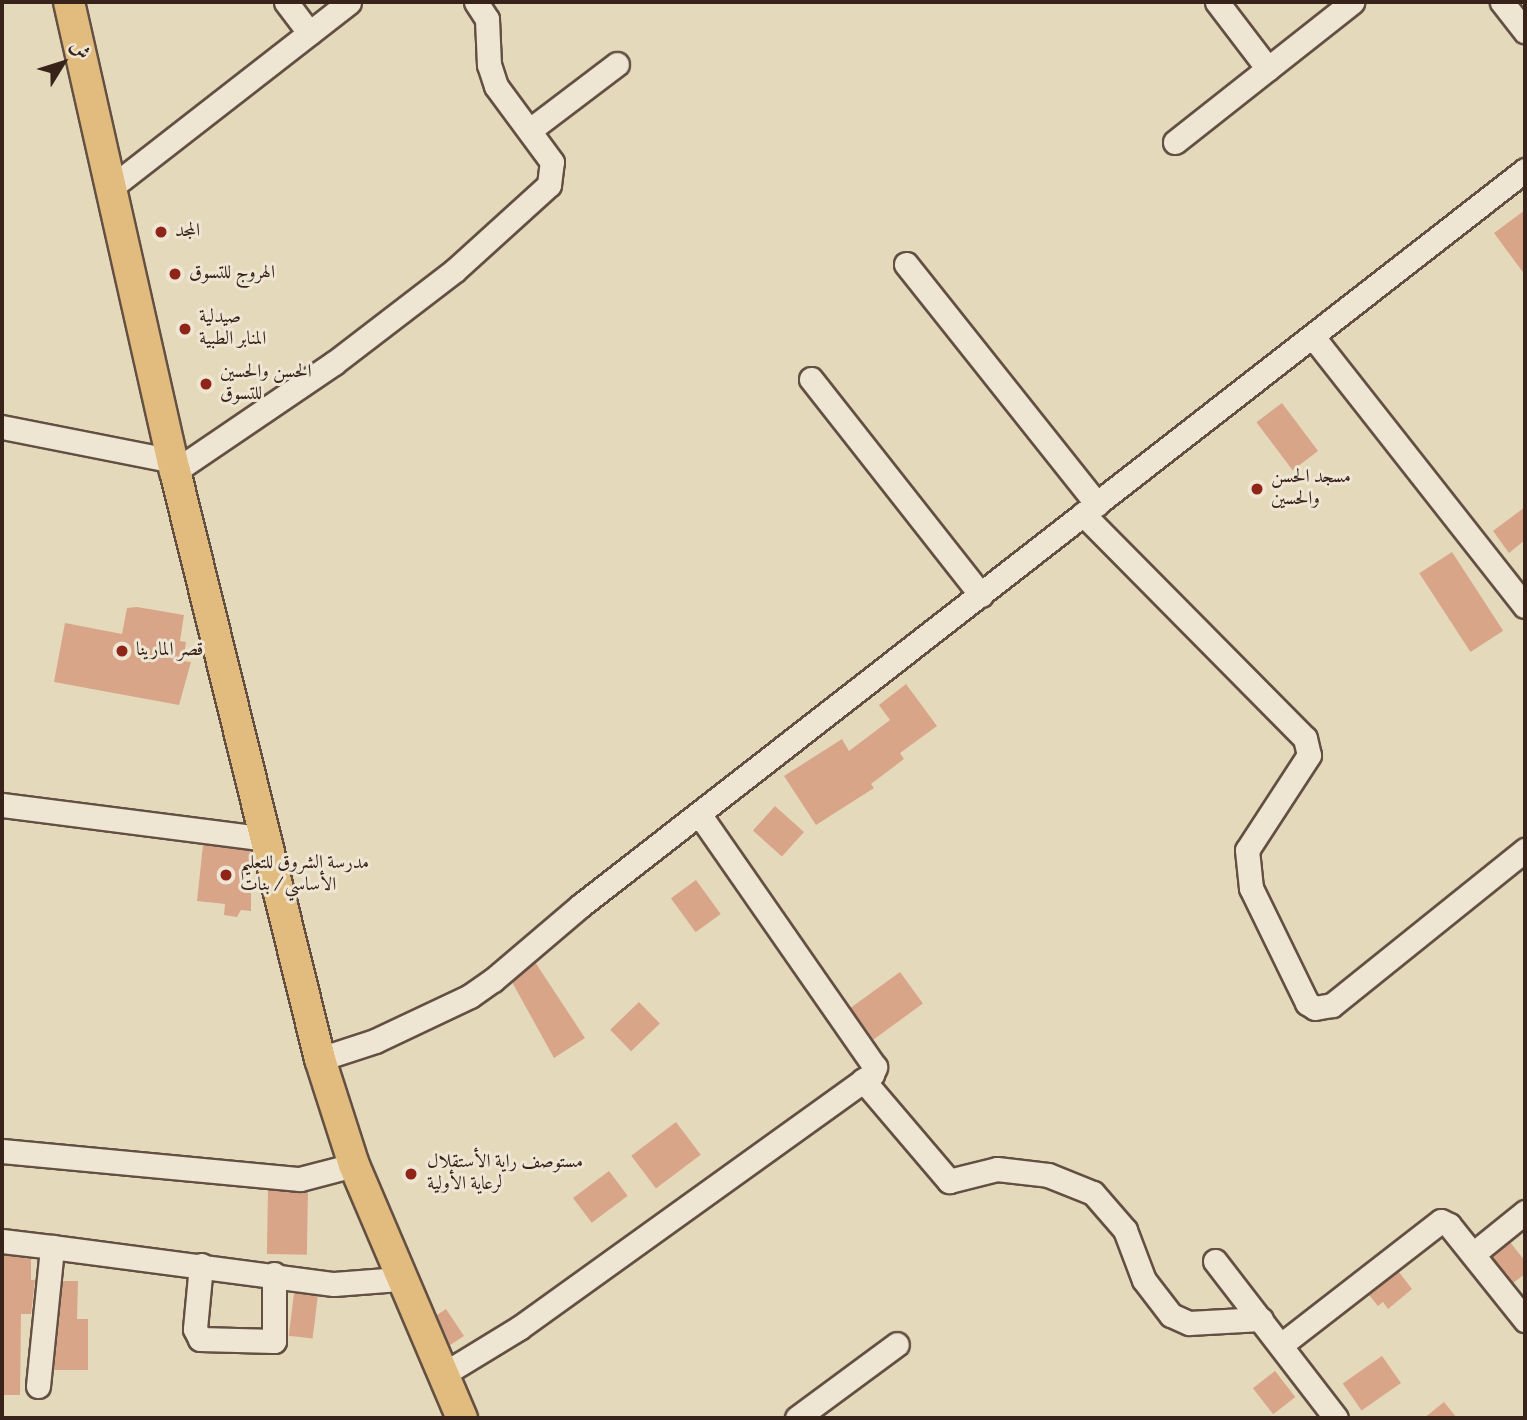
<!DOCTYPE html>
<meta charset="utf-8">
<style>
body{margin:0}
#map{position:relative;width:1527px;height:1420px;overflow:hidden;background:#e5d9bb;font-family:"IM FELL English",Amiri,serif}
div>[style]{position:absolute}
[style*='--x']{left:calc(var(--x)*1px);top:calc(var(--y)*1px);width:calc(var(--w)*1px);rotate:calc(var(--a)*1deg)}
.building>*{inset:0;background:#d9a589;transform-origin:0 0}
.roads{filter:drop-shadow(2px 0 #635043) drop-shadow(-2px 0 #635043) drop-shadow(0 2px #635043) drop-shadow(0 -2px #635043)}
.minor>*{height:23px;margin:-11.5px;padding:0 11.5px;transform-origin:11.5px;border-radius:11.5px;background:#eee6d3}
.major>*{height:30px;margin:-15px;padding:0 15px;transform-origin:15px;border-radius:15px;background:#e2bc7e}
.dots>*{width:19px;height:19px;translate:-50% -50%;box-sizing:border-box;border:4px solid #eee6d3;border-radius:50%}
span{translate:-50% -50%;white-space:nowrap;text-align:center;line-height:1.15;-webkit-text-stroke:6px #eee6d3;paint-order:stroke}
.poi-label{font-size:19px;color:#38231b}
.left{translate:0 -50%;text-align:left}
.frame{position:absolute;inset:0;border:4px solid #38231b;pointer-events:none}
.north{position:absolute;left:28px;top:28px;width:70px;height:70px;-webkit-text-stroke:5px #eee6d3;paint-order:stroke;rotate:52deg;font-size:19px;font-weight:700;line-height:28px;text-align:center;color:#38231b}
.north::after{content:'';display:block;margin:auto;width:24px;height:32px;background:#38231b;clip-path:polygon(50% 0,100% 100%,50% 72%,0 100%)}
</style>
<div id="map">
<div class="building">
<i style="clip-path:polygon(1525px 210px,1525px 275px,1494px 233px)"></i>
<i style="left:1282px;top:403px;width:60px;height:32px;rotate:53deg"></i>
<i style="clip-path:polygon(1525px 507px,1525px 540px,1509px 553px,1493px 531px)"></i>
<i style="left:1452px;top:552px;width:94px;height:39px;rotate:57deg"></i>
<i style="clip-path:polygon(137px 607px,184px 615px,180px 641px,186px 642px,183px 661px,191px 662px,179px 705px,54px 682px,65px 623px,122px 634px,127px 608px)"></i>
<i style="clip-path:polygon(906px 684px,937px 726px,900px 753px,904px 759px,871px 784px,874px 788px,816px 825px,784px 776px,842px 739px,849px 751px,890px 720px,879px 705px)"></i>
<i style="left:775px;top:806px;width:39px;height:33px;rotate:42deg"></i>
<i style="clip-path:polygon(203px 845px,251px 851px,251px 911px,241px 910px,237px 917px,224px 915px,225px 904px,197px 901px)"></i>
<i style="left:696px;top:880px;width:42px;height:31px;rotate:54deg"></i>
<i style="clip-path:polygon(535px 962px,585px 1038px,554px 1058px,512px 982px)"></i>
<i style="left:900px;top:972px;width:39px;height:61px;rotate:54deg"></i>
<i style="left:639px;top:1002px;width:30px;height:40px;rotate:46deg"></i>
<i style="left:676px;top:1122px;width:41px;height:56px;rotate:53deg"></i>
<i style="left:609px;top:1171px;width:31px;height:45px;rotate:53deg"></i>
<i style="left:268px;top:1190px;width:40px;height:64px;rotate:1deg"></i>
<i style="clip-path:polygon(1510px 1242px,1525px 1261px,1525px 1274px,1513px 1283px,1492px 1257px)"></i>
<i style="clip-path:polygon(2px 1255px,31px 1259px,31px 1280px,35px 1280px,31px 1314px,21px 1314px,20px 1395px,2px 1395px)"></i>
<i style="clip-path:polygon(1399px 1272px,1412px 1289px,1388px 1309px,1383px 1302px,1378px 1306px,1369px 1295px)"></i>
<i style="clip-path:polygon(63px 1281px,78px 1281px,77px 1319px,88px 1319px,88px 1370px,54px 1370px)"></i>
<i style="left:294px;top:1293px;width:24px;height:43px;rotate:7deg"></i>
<i style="clip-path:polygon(446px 1309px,464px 1336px,450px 1345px,437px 1315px)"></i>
<i style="left:1382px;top:1356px;width:33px;height:48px;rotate:55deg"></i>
<i style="left:1275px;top:1371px;width:33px;height:28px;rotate:52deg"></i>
<i style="clip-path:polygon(1444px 1402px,1457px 1418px,1424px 1418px)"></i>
</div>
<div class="roads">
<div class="minor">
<i style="--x:286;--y:2;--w:39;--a:53"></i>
<i style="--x:1217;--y:2;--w:84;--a:52.7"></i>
<i style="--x:1502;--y:2;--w:37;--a:52"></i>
<i style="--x:530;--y:130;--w:109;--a:-37.2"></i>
<i style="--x:1175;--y:142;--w:226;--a:-38.3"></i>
<i style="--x:113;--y:186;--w:299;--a:-37.9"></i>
<i style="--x:906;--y:264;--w:307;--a:51.5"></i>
<i style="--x:1313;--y:337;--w:342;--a:51.8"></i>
<i style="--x:811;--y:379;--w:275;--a:51.8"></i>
<i style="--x:2;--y:427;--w:174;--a:11.2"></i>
<i style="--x:175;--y:471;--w:192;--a:-34.2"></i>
<i style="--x:334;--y:363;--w:151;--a:-37.5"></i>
<i style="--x:454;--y:271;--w:128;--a:-42.2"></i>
<i style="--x:549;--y:185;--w:23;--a:-83"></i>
<i style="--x:552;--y:162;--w:94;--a:-126.4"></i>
<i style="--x:496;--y:86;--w:22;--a:-108"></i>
<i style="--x:489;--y:65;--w:46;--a:-92.5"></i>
<i style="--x:487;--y:19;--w:20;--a:-123"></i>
<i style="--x:1083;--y:514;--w:315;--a:45.3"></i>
<i style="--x:1305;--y:738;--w:17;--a:77"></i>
<i style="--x:1309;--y:755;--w:113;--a:123.1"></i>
<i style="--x:1247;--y:850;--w:38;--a:84"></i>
<i style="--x:1251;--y:888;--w:128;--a:64"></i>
<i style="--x:1307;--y:1003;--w:9;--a:32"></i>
<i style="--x:1315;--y:1008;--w:17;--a:-10"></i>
<i style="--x:1332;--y:1005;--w:248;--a:-38.8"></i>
<i style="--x:2;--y:805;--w:268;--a:7.3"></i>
<i style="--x:320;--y:1059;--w:58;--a:-18.1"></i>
<i style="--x:375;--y:1041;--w:105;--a:-25.3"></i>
<i style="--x:470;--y:996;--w:28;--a:-35"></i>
<i style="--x:493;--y:980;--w:114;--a:-40.4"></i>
<i style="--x:580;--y:906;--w:1198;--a:-37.91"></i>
<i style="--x:863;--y:1080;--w:133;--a:49.6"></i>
<i style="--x:949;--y:1181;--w:49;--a:-14"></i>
<i style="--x:997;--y:1169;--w:51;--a:6.7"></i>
<i style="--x:1048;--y:1175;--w:48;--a:21.8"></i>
<i style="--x:1093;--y:1193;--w:49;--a:49.1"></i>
<i style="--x:1125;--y:1230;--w:53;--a:69.2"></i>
<i style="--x:1144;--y:1280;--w:44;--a:52.4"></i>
<i style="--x:1171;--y:1315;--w:20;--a:24"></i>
<i style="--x:1189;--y:1323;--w:72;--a:-3.2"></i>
<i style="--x:2;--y:1151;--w:299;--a:5.4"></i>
<i style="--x:300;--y:1179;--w:56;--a:-14.5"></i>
<i style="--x:2;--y:1241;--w:50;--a:6.8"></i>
<i style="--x:1473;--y:1254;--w:67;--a:-38.9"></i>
<i style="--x:1215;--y:1261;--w:198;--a:52.4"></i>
<i style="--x:201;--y:1265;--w:64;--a:95.4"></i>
<i style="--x:195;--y:1329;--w:11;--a:63"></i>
<i style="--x:200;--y:1339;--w:74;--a:1.5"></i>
<i style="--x:274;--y:1341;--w:67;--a:-90"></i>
<i style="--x:1281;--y:1345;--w:202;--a:-37.8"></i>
<i style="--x:1441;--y:1221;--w:9;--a:27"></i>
<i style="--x:1449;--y:1225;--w:122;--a:51.3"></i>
<i style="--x:442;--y:1375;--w:90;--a:-31.4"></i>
<i style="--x:519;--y:1328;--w:435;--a:-35.7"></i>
<i style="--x:872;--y:1074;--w:8;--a:-67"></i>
<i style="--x:875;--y:1067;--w:305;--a:-124.8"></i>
<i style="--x:38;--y:1386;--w:140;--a:-84.2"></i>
<i style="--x:52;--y:1247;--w:284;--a:7.5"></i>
<i style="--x:334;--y:1284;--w:65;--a:-4.4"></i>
<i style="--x:797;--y:1418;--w:124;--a:-36.5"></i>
</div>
<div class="major">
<i style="--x:69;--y:2;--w:481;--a:77.3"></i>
<i style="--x:175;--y:471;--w:606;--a:76.15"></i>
<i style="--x:320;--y:1059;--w:111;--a:72.2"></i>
<i style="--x:354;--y:1165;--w:275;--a:66.9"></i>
</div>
</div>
<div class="dots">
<i style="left:161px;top:232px;background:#8f2418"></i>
<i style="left:175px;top:274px;background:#8f2418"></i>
<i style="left:185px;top:329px;background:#8f2418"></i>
<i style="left:206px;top:384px;background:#8f2418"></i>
<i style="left:1257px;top:489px;background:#8f2418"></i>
<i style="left:122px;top:651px;background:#8f2418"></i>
<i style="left:226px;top:875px;background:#8f2418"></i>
<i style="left:411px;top:1174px;background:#8f2418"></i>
</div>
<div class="poi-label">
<span class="left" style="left:175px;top:232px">المجد</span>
<span class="left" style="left:189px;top:274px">الهروج للتسوق</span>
<span class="left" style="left:199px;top:329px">صيدلية<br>المنابر الطبية</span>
<span class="left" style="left:220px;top:384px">الحسن والحسين<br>للتسوق</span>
<span class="left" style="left:1271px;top:489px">مسجد الحسن<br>والحسين</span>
<span class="left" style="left:136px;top:651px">قصر المارينا</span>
<span class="left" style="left:240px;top:875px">مدرسة الشروق للتعليم<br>الأساسي / بنات</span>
<span class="left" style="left:427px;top:1174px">مستوصف راية الأستقلال<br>لرعاية الأولية</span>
</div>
<div class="frame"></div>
<div class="north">ش</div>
</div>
